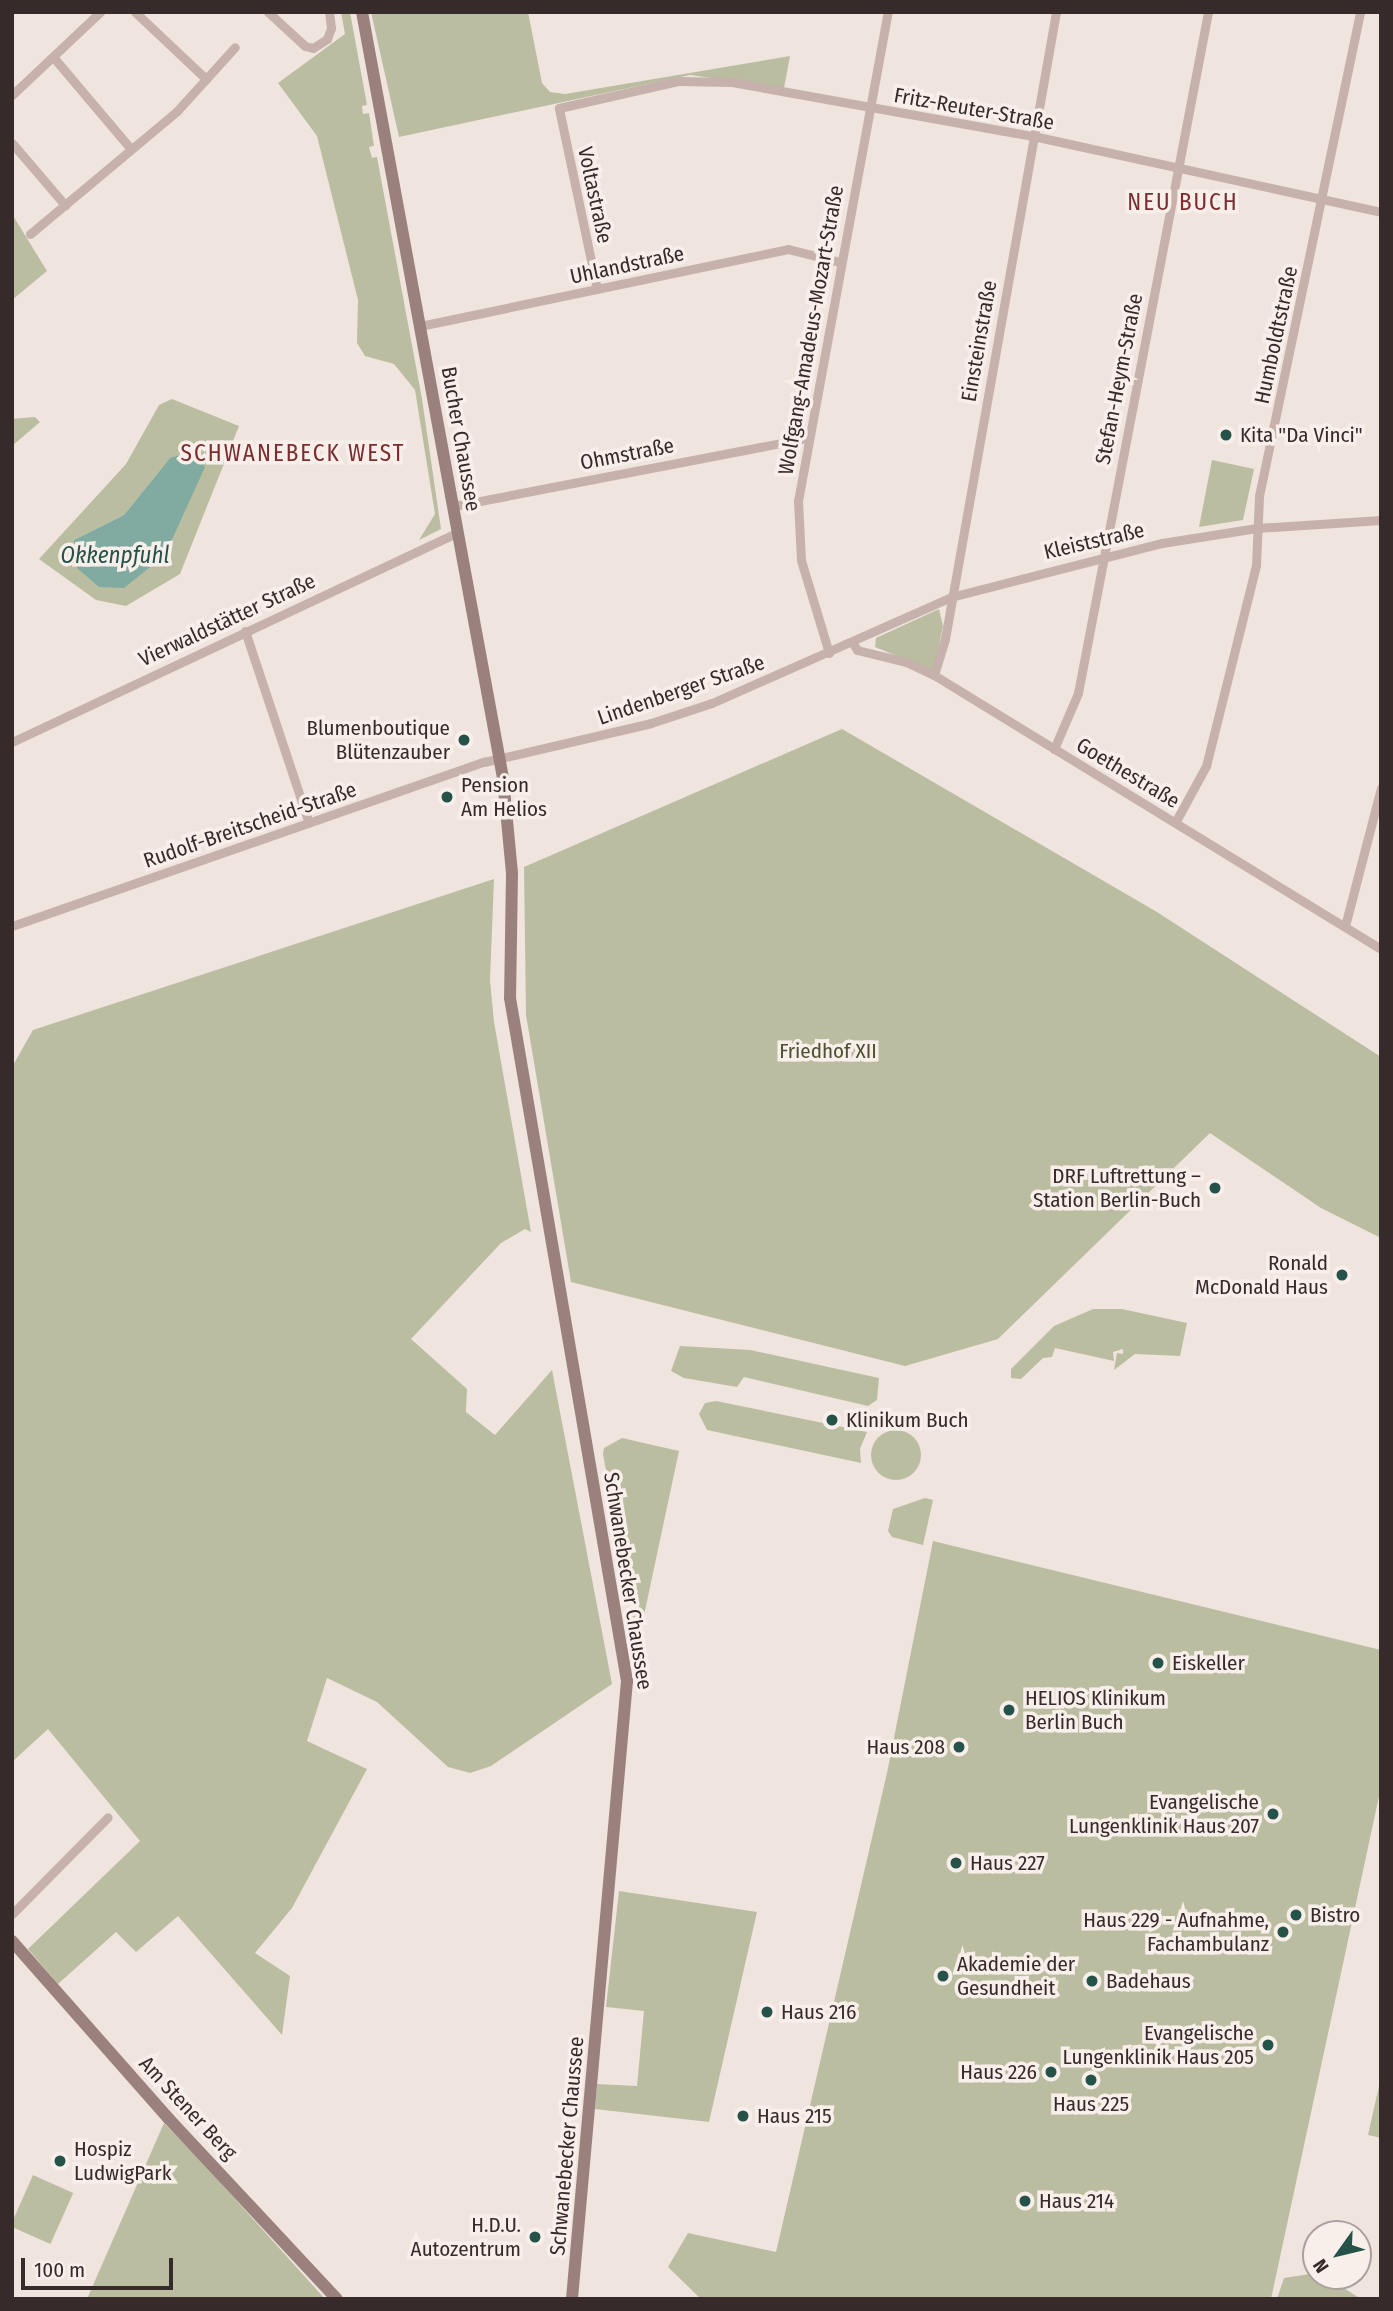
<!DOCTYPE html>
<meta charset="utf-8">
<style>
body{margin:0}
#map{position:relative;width:1393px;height:2311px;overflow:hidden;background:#f0e4df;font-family:"Fira Sans Condensed",sans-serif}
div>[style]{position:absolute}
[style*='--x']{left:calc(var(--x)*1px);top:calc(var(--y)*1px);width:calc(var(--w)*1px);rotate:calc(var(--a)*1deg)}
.green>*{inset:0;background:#bbbda1;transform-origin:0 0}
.round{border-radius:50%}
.water>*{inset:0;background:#81aaa1}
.street>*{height:9px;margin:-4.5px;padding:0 4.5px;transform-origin:4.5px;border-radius:4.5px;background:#c7b1ac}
.secondary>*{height:12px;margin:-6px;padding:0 6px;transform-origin:6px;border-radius:6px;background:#9a817e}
.dots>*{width:19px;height:19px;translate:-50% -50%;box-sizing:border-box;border:4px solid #f8efeb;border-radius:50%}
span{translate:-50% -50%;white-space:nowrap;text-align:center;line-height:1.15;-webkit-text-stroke:7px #f8efeb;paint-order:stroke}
.street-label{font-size:21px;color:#362b2a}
.poi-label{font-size:21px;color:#362b2a}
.left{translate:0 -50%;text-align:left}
.right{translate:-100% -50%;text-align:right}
.park-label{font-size:21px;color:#4e5131}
.neighbourhood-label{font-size:23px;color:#7b2d2f;letter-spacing:2px}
.water-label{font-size:23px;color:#255249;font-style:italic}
.frame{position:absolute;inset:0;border:14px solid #362b2a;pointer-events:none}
.north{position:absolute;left:1302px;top:2220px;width:70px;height:70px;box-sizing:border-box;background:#f8efeb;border:2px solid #aaa19e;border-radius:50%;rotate:236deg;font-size:19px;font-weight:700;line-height:28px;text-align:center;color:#362b2a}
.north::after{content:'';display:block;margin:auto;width:24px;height:32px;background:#255249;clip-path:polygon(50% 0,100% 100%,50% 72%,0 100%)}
.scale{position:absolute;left:21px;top:2258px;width:152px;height:32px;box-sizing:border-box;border:4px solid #362b2a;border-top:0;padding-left:9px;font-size:21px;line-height:24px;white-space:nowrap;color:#362b2a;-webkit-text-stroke:5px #f8efeb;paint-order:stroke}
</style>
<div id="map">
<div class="green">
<i style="clip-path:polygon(341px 12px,350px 12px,367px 105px,362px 106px,363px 114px,369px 113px,374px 146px,369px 147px,372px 158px,377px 157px,422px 399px,441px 529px,419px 540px,435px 514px,415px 390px,394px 364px,365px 356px,357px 343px,358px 300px,317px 136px,278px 83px,345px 34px)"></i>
<i style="clip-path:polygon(371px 12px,528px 12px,542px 83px,550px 92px,565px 94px,790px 56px,784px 88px,690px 75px,399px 137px)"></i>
<i style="clip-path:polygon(12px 214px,47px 271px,12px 300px)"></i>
<i style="clip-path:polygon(evenodd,172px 399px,239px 426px,180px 574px,126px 606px,96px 600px,39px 559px,126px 464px,159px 405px,172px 399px,170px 458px,99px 587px,74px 540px,124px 515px,170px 458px)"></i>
<i style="clip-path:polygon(35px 417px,40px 422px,12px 446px,12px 419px)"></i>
<i style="clip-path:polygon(1212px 460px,1254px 469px,1243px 520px,1199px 527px)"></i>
<i style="clip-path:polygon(939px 609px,943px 626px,934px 671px,875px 647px,876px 638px)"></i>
<i style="clip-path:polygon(842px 729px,1157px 912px,1381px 1057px,1381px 1238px,1321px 1208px,1210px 1133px,998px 1339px,905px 1366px,571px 1282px,526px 1015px,524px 867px)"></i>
<i style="clip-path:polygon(494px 879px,490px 980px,494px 1022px,531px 1232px,525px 1229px,501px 1243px,411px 1339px,467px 1389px,466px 1412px,495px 1435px,552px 1370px,612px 1684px,491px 1766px,470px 1773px,448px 1767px,377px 1702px,327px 1678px,307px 1741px,367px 1769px,292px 1908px,255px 1953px,290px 1976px,282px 2035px,178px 1916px,136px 1952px,116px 1932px,58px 1984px,28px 1949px,140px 1841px,48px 1729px,12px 1762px,12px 1067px,33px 1030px)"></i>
<i style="clip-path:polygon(1093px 1309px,1122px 1309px,1187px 1323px,1180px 1356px,1135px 1354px,1114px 1370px,1117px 1353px,1123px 1354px,1123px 1349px,1113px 1352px,1114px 1361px,1055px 1348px,1052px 1357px,1043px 1358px,1021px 1379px,1011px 1378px,1011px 1369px,1054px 1326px)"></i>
<i style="clip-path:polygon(680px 1346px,750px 1350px,879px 1378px,877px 1400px,868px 1406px,744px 1377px,737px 1387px,684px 1378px,671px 1371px)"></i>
<i style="clip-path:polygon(716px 1401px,867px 1432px,860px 1449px,861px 1463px,707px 1430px,699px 1414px,705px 1403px)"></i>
<i class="round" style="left:871px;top:1430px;width:50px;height:50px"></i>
<i style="clip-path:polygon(622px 1438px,679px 1451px,643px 1620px,633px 1619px,603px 1454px,604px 1448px)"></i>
<i style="clip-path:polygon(925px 1498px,933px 1500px,923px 1545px,892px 1537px,888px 1531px,893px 1509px)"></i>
<i style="clip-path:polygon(933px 1541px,1381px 1650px,1381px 1787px,1271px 2299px,701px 2299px,668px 2267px,688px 2233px,776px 2252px,887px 1773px)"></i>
<i style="clip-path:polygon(619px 1891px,757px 1912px,709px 2122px,595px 2109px,597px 2084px,637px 2086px,644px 2011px,606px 2007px)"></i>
<i style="clip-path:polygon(1381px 2077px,1381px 2138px,1368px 2135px)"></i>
<i style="clip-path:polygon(164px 2123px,202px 2162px,325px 2299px,87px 2299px)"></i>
<i style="left:33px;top:2175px;width:44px;height:56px;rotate:24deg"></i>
<i style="clip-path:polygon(1316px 2273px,1316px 2276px,1325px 2276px,1361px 2299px,1277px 2299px,1284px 2278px)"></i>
</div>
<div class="water">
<i style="clip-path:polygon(192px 452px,205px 467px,165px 555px,124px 588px,99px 587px,77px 568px,74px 540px,124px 515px,170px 458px)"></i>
</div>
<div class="street">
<i style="--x:135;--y:12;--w:98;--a:43.3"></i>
<i style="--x:268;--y:12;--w:50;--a:42.6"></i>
<i style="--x:305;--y:46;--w:8;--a:14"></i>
<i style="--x:313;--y:48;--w:17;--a:-33"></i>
<i style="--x:327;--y:39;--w:12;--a:-70"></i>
<i style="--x:331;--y:28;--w:16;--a:-97"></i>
<i style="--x:54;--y:58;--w:119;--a:49.8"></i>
<i style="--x:12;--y:95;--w:121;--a:-43.3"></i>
<i style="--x:12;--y:143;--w:82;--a:49.5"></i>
<i style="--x:30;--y:234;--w:192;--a:-39.9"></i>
<i style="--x:177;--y:111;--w:86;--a:-47.8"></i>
<i style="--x:597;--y:289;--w:185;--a:-101.9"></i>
<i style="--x:559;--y:108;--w:123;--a:-12.7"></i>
<i style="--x:679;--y:81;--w:53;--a:1.1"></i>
<i style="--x:732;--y:82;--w:306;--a:10.2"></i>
<i style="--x:1033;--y:136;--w:356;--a:12.3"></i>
<i style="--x:420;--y:326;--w:376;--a:-11.8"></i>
<i style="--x:788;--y:249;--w:54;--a:14"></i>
<i style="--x:454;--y:506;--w:359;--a:-10.9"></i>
<i style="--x:245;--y:631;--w:202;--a:71.6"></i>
<i style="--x:853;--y:643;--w:8;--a:60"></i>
<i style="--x:857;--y:650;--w:50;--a:13.8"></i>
<i style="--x:906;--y:662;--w:31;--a:25"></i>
<i style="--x:934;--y:675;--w:524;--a:31.51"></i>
<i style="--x:829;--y:653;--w:97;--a:-106.8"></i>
<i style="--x:801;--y:560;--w:59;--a:-92.9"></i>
<i style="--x:798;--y:501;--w:497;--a:-79.6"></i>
<i style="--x:934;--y:675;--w:38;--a:-73"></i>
<i style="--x:945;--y:639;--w:637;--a:-79.96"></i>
<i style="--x:12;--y:742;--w:493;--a:-25.2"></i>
<i style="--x:1054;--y:749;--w:61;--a:-66.8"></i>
<i style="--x:1078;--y:693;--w:693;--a:-79.19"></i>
<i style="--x:1176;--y:821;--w:63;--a:-61.4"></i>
<i style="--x:1206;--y:766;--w:207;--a:-76"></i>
<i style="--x:1256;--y:565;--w:69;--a:-87.5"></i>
<i style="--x:1259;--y:496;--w:494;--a:-78.2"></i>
<i style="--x:12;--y:926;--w:500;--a:-19.2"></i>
<i style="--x:484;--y:762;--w:171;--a:-13.1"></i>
<i style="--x:651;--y:723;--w:64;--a:-18.2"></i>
<i style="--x:712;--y:703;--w:261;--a:-23.9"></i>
<i style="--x:951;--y:597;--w:218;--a:-14.4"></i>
<i style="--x:1162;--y:543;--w:96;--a:-9"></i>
<i style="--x:1257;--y:528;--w:124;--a:-3.7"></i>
<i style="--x:1345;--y:926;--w:143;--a:-75.4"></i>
<i style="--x:12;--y:1914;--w:136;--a:-45.3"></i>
</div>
<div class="secondary">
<i style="--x:362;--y:12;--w:779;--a:79.57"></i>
<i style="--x:503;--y:778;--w:96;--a:84.6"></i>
<i style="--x:512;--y:874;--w:124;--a:90.9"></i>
<i style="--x:510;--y:998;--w:693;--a:80.28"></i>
<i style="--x:627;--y:1681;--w:620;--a:95.09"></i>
<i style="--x:12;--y:1941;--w:237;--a:48.6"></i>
<i style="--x:169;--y:2119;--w:246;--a:47"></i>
</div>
<div class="dots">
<i style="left:1226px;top:435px;background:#255249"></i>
<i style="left:464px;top:740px;background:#255249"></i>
<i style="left:447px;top:797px;background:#255249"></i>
<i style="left:1215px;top:1188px;background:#255249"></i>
<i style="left:1342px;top:1275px;background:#255249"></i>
<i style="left:832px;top:1420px;background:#255249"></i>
<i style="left:1158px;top:1663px;background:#255249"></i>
<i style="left:1009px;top:1710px;background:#255249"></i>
<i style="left:959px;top:1747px;background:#255249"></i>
<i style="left:1273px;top:1814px;background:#255249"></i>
<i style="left:956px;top:1863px;background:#255249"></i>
<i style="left:1296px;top:1915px;background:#255249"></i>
<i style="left:1283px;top:1932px;background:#255249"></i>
<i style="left:943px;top:1976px;background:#255249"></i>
<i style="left:1092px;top:1981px;background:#255249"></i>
<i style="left:767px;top:2012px;background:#255249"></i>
<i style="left:1268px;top:2045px;background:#255249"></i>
<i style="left:1051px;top:2072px;background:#255249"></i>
<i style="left:1091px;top:2080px;background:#255249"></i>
<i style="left:743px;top:2116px;background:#255249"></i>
<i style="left:60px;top:2161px;background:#255249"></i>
<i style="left:1025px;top:2201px;background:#255249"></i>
<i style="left:535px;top:2237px;background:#255249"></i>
</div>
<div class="street-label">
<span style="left:974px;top:109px;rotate:10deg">Fritz-Reuter-Straße</span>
<span style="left:595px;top:195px;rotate:78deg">Voltastraße</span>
<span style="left:627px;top:265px;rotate:-12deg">Uhlandstraße</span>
<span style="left:811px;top:330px;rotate:-80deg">Wolfgang-Amadeus-Mozart-Straße</span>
<span style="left:1276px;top:335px;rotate:-78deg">Humboldtstraße</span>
<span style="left:979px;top:341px;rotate:-80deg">Einsteinstraße</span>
<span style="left:1119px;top:379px;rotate:-79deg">Stefan-Heym-Straße</span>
<span style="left:461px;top:439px;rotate:80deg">Bucher Chaussee</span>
<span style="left:627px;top:454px;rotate:-11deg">Ohmstraße</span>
<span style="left:1094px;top:541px;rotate:-13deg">Kleiststraße</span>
<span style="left:227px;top:620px;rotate:-25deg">Vierwaldstätter Straße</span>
<span style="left:681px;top:690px;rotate:-19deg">Lindenberger Straße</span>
<span style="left:1128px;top:773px;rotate:31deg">Goethestraße</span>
<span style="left:250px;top:825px;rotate:-19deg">Rudolf-Breitscheid-Straße</span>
<span style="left:628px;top:1581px;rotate:81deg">Schwanebecker Chaussee</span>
<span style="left:188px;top:2108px;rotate:47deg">Am Stener Berg</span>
<span style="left:567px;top:2146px;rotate:-85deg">Schwanebecker Chaussee</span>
</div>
<div class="poi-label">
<span class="left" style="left:1240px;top:435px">Kita "Da Vinci"</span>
<span class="right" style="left:450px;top:740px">Blumenboutique<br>Blütenzauber</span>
<span class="left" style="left:461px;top:797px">Pension<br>Am Helios</span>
<span class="right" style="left:1201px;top:1188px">DRF Luftrettung –<br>Station Berlin-Buch</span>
<span class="right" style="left:1328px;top:1275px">Ronald<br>McDonald Haus</span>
<span class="left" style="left:846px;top:1420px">Klinikum Buch</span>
<span class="left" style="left:1172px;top:1663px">Eiskeller</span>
<span class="left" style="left:1025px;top:1710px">HELIOS Klinikum<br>Berlin Buch</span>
<span class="right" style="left:945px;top:1747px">Haus 208</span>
<span class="right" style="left:1259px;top:1814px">Evangelische<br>Lungenklinik Haus 207</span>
<span class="left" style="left:970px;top:1863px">Haus 227</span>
<span class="left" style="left:1310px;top:1915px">Bistro</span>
<span class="right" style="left:1269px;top:1932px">Haus 229 - Aufnahme,<br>Fachambulanz</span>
<span class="left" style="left:957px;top:1976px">Akademie der<br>Gesundheit</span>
<span class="left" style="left:1106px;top:1981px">Badehaus</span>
<span class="left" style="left:781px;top:2012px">Haus 216</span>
<span class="right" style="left:1254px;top:2045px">Evangelische<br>Lungenklinik Haus 205</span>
<span class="right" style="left:1037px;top:2072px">Haus 226</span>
<span style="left:1091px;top:2104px">Haus 225</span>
<span class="left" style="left:757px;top:2116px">Haus 215</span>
<span class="left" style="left:74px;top:2161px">Hospiz<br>LudwigPark</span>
<span class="left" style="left:1039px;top:2201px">Haus 214</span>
<span class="right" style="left:521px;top:2237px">H.D.U.<br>Autozentrum</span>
</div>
<div class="park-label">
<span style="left:828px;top:1051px">Friedhof XII</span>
</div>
<div class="neighbourhood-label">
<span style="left:1183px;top:202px">NEU BUCH</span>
<span style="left:293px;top:453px">SCHWANEBECK WEST</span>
</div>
<div class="water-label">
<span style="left:115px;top:555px">Okkenpfuhl</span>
</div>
<div class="frame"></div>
<div class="north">N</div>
<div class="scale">100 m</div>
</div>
